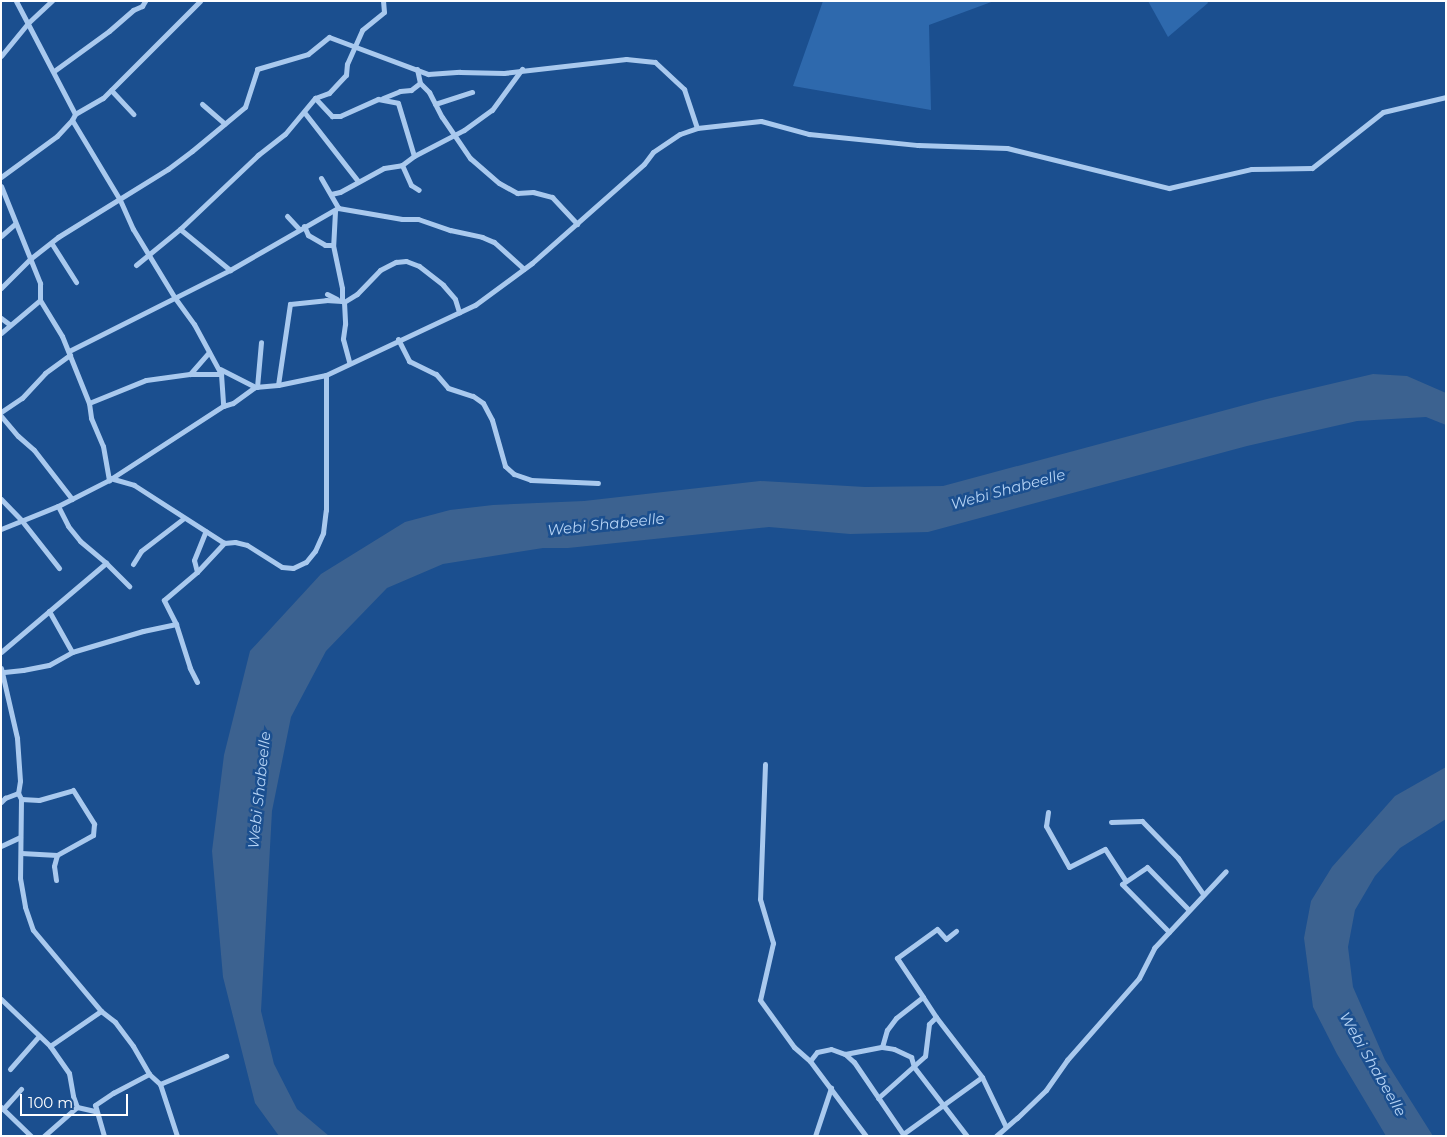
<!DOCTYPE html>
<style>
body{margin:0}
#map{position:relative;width:1447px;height:1137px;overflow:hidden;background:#1b4f8f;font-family:Montserrat,sans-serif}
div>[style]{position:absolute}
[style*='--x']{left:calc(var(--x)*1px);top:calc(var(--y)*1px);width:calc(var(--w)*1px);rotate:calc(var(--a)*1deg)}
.green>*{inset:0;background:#2e69ad}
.water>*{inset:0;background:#3c6290}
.minor>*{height:5px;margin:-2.5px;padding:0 2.5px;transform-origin:2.5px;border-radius:2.5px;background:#a9c9ee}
span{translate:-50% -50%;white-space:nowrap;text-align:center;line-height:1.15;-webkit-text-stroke:5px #1b4f8f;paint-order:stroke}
.water-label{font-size:15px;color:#b5d3f5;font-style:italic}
.frame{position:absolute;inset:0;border:2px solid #fff;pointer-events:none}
.scale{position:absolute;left:20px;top:1094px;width:108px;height:22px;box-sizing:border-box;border:2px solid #fff;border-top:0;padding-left:6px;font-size:15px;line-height:18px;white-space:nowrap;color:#fff;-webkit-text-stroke:4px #1b4f8f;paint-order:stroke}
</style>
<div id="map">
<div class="green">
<i style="clip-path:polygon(823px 1px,994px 1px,929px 25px,931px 110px,793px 86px)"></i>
<i style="clip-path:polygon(1148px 1px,1207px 1px,1208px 3px,1168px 37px)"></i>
</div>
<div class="water">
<i style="clip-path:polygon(1373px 374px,1407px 376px,1446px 393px,1446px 425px,1426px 417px,1357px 421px,1247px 446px,928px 532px,850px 534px,769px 527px,568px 548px,543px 548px,443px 564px,387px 588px,326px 651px,291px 717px,272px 811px,261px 1011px,274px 1064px,297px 1109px,329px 1136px,279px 1136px,255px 1103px,223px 977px,212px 851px,224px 755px,250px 651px,321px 574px,405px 522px,450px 510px,493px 505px,584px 501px,760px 481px,865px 487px,943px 486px,1263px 400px)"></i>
<i style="clip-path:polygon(1446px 767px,1446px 819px,1400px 848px,1375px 876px,1355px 910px,1348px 947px,1353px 987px,1385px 1060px,1433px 1136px,1386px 1136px,1337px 1054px,1313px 1007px,1304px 938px,1311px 901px,1332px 867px,1395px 796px)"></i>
</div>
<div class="minor">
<i style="--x:16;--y:1;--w:127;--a:62.4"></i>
<i style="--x:1;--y:56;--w:43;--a:-50.7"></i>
<i style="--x:28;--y:23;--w:33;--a:-43"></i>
<i style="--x:417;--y:69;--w:14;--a:78"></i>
<i style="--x:420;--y:83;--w:13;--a:45"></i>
<i style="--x:429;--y:92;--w:28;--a:63"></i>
<i style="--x:442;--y:117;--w:50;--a:55.7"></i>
<i style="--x:470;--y:158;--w:38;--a:41"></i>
<i style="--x:499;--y:183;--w:21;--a:29"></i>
<i style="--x:517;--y:193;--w:16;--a:-4"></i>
<i style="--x:533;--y:192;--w:20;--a:15"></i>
<i style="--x:552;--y:197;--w:37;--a:47"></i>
<i style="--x:54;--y:71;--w:68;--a:-36"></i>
<i style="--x:109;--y:31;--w:32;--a:-41"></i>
<i style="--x:133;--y:10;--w:10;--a:-24"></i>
<i style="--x:142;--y:6;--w:6;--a:-59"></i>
<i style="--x:111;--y:90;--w:33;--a:47"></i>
<i style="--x:315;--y:98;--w:25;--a:47"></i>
<i style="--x:332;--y:116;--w:8;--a:0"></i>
<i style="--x:340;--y:116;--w:42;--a:-24.1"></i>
<i style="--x:378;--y:99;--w:20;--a:11"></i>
<i style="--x:398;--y:103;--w:55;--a:73.2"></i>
<i style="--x:414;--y:156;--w:15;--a:143"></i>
<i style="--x:383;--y:98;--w:18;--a:-22"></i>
<i style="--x:400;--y:91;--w:11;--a:-5"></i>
<i style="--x:411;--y:90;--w:11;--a:-38"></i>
<i style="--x:202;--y:104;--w:30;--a:41"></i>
<i style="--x:435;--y:104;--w:39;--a:-18"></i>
<i style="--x:304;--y:112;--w:88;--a:52"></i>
<i style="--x:72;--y:120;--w:93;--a:59"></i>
<i style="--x:120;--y:200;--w:32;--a:66"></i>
<i style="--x:133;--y:229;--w:81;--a:58.7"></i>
<i style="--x:175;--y:298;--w:32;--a:54"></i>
<i style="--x:194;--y:324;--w:57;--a:61.6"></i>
<i style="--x:221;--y:374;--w:32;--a:86"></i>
<i style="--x:414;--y:156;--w:56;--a:-27.5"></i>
<i style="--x:464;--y:130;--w:34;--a:-36"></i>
<i style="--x:492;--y:110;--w:51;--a:-53.8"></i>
<i style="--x:1;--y:177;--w:69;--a:-36.2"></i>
<i style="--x:57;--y:136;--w:22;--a:-47"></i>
<i style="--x:72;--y:120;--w:7;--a:-63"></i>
<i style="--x:75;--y:114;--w:32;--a:-30"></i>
<i style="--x:103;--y:98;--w:137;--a:-45"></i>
<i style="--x:321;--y:178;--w:34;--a:60"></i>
<i style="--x:1;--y:186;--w:105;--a:68.1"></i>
<i style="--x:40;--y:283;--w:17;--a:90"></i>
<i style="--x:40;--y:300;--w:42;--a:58.6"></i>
<i style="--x:62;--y:336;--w:72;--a:68.1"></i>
<i style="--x:89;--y:403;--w:15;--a:82"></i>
<i style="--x:91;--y:418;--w:30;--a:67"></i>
<i style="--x:103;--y:446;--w:35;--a:80"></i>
<i style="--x:331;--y:194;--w:9;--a:-13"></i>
<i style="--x:340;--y:192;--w:50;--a:-28.6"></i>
<i style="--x:384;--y:168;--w:18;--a:-9"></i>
<i style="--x:402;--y:165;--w:22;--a:66"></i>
<i style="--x:411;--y:185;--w:9;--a:32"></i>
<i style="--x:335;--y:211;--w:34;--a:93"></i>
<i style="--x:333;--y:245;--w:44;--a:78.2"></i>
<i style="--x:342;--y:288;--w:13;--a:90"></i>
<i style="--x:342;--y:301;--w:2;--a:27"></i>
<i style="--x:344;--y:302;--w:22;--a:87"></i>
<i style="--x:345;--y:324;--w:15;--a:98"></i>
<i style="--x:343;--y:339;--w:24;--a:75"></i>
<i style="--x:287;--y:216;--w:18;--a:47"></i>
<i style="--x:304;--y:226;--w:10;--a:66"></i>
<i style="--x:308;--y:235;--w:20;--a:30"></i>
<i style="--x:325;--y:245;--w:8;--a:0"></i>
<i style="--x:180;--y:229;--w:65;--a:39.4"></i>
<i style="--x:1;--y:236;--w:18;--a:-41"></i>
<i style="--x:52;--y:244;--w:45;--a:57.7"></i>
<i style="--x:136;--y:265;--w:57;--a:-39.3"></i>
<i style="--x:180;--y:229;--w:108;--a:-43.5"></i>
<i style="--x:258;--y:155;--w:34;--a:-38"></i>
<i style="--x:285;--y:134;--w:47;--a:-50.2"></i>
<i style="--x:315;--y:98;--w:15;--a:-20"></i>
<i style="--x:329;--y:93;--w:25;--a:-47"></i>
<i style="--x:346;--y:75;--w:11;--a:-85"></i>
<i style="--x:347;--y:64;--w:37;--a:-66"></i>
<i style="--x:362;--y:30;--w:28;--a:-39"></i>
<i style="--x:384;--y:12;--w:11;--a:-95"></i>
<i style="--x:1;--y:288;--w:41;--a:-45"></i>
<i style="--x:30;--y:259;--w:36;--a:-38"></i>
<i style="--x:58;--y:237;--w:129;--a:-31.7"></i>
<i style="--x:168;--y:169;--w:30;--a:-37"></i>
<i style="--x:192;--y:151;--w:69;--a:-39.7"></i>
<i style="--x:245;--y:107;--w:40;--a:-72"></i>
<i style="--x:257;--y:69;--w:53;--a:-16.4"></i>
<i style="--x:308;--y:54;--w:27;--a:-39"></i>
<i style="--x:329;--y:37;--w:106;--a:20.5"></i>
<i style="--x:428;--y:74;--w:32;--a:-4"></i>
<i style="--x:460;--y:72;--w:44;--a:1.3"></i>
<i style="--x:504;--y:73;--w:123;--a:-6.5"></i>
<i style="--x:626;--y:59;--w:29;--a:6"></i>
<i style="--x:655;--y:62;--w:40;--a:43"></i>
<i style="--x:684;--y:89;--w:41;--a:71.6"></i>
<i style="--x:327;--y:294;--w:11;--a:27"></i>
<i style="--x:344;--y:302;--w:15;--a:-32"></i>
<i style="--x:357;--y:294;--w:33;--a:-46"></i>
<i style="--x:380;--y:270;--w:18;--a:-27"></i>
<i style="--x:396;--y:262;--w:10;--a:-6"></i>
<i style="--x:406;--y:261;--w:14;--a:21"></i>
<i style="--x:419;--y:266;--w:31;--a:38"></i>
<i style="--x:443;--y:285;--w:18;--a:49"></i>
<i style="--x:455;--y:299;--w:14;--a:73"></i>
<i style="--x:1;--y:318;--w:10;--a:37"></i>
<i style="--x:1;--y:333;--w:51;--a:-40.2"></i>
<i style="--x:398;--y:339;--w:25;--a:63"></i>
<i style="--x:409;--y:361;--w:30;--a:26"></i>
<i style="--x:436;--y:374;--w:18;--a:49"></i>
<i style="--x:448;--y:388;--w:26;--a:18"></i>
<i style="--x:473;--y:396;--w:12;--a:35"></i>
<i style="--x:483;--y:403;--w:19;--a:62"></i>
<i style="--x:492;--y:420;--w:48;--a:74.2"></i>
<i style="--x:505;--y:466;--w:12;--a:42"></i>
<i style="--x:514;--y:474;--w:18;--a:19"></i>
<i style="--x:531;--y:480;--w:67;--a:2.6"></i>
<i style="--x:69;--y:351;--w:180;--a:-26.7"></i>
<i style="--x:230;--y:270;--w:125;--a:-29.9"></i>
<i style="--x:338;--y:208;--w:65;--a:9.8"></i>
<i style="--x:402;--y:219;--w:16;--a:0"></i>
<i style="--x:418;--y:219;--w:34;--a:19"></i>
<i style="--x:450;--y:230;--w:33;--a:12"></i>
<i style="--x:482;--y:237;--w:13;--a:23"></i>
<i style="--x:494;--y:242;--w:40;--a:42"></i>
<i style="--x:220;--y:369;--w:39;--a:27"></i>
<i style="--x:190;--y:374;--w:29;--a:-49"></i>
<i style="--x:278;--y:385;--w:82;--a:-81.6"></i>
<i style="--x:290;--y:304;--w:36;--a:-6"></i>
<i style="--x:326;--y:300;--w:16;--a:4"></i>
<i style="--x:257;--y:387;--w:45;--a:-84.9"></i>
<i style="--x:89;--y:403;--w:61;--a:-22"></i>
<i style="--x:146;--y:380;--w:44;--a:-7.8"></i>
<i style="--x:190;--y:374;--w:31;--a:0"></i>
<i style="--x:1;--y:412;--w:25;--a:-34"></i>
<i style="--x:22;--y:398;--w:34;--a:-47"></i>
<i style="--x:45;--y:373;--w:31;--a:-36"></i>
<i style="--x:1;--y:416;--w:26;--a:50"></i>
<i style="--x:18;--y:436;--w:21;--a:41"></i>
<i style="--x:34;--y:450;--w:62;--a:52.2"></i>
<i style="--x:110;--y:478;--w:25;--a:16"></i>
<i style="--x:134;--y:485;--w:107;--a:32.8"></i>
<i style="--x:224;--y:543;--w:11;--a:-5"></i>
<i style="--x:235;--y:542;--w:12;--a:14"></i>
<i style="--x:247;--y:545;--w:41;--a:32.2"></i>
<i style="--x:282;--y:567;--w:11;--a:5"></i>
<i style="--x:293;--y:568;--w:14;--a:-25"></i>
<i style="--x:306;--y:562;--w:14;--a:-51"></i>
<i style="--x:315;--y:551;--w:20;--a:-66"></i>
<i style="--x:323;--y:533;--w:23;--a:-83"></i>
<i style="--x:326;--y:510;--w:135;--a:-90"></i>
<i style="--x:1;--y:499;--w:30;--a:46"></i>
<i style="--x:22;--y:521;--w:60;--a:51.8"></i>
<i style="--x:58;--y:506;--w:22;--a:63"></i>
<i style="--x:68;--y:526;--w:19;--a:51"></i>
<i style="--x:80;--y:541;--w:34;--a:40"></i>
<i style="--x:106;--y:563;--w:33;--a:45"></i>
<i style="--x:1;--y:529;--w:61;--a:-22"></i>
<i style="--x:58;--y:506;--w:57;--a:-27"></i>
<i style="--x:109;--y:480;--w:136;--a:-33"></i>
<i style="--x:223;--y:406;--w:10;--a:-17"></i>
<i style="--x:233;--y:403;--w:27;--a:-36"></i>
<i style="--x:255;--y:387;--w:23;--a:-5"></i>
<i style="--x:278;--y:385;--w:49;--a:-11.8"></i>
<i style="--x:326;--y:375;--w:165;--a:-25.2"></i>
<i style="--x:475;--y:305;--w:71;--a:-36.4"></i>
<i style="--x:532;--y:263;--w:149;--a:-41.5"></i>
<i style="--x:644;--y:164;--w:15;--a:-53"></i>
<i style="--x:653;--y:152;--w:32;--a:-34"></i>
<i style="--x:680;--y:134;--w:18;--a:-19"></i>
<i style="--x:697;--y:128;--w:64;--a:-6.2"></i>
<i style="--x:761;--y:121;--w:50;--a:15.2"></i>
<i style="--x:809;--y:134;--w:110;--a:5.8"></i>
<i style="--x:918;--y:145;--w:89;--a:1.9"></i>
<i style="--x:1007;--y:148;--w:167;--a:13.9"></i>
<i style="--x:1169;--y:188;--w:84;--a:-13"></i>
<i style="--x:1251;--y:169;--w:61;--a:-0.9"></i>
<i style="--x:1312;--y:168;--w:90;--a:-38.3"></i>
<i style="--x:1383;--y:112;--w:65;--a:-13.4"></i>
<i style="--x:133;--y:564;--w:15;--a:-58"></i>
<i style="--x:141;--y:551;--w:54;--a:-37.5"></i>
<i style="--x:197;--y:572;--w:40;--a:-47"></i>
<i style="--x:49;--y:611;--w:47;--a:60.7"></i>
<i style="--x:72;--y:652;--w:74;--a:-16.5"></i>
<i style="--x:143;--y:631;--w:34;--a:-12"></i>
<i style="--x:1;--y:652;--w:138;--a:-40.3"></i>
<i style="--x:1;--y:668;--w:72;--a:77.1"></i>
<i style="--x:17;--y:738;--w:43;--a:86"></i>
<i style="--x:20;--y:781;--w:12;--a:99"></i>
<i style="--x:18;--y:793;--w:7;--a:63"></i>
<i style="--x:21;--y:799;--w:79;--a:90.7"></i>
<i style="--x:20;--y:878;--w:29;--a:80"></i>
<i style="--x:25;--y:907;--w:24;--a:71"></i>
<i style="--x:33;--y:930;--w:106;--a:50"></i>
<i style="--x:101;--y:1011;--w:18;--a:38"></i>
<i style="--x:115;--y:1022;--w:30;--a:53"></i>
<i style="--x:133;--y:1046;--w:32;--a:60"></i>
<i style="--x:149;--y:1074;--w:15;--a:42"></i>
<i style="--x:160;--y:1084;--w:55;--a:71.9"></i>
<i style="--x:4;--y:672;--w:19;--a:-6"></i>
<i style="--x:23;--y:670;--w:26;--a:-11"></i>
<i style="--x:49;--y:665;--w:26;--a:-29"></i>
<i style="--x:197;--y:682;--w:16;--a:-117"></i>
<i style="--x:190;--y:668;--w:46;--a:-107.7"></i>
<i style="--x:176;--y:624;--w:27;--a:-117"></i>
<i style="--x:164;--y:600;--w:43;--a:-40.3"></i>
<i style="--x:197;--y:572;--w:12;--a:-104"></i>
<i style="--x:194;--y:560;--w:31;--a:-68"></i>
<i style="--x:765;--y:764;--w:135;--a:92.1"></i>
<i style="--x:760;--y:899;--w:46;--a:73.5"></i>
<i style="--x:773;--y:943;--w:58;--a:102.8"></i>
<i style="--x:760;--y:1000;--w:58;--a:54.1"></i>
<i style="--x:794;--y:1047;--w:21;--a:41"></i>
<i style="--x:810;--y:1061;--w:94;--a:53.3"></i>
<i style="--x:21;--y:799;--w:18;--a:3"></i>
<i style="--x:39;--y:800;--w:35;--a:-16"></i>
<i style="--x:73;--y:790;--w:40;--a:58"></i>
<i style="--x:94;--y:824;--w:11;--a:95"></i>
<i style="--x:93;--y:835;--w:41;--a:150.9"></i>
<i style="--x:57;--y:855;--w:36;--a:-177"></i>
<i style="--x:1;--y:802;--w:6;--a:-45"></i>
<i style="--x:5;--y:798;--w:14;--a:-21"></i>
<i style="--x:1048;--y:812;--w:14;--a:98"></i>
<i style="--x:1046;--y:826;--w:47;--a:60.7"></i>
<i style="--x:1069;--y:867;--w:40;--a:-26.6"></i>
<i style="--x:1105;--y:849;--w:38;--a:57"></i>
<i style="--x:1111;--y:822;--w:31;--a:-2"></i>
<i style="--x:1142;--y:821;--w:52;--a:45.8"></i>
<i style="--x:1178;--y:858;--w:44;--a:55.2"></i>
<i style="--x:1;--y:846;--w:21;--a:-25"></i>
<i style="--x:56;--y:880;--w:14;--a:-98"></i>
<i style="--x:54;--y:866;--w:11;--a:-75"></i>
<i style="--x:1169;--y:932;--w:67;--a:-134.4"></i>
<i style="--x:1122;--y:884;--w:30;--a:-34"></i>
<i style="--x:1147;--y:867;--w:59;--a:45.7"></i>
<i style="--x:923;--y:997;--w:47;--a:-123.7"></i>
<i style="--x:897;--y:958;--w:49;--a:-35.9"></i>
<i style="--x:937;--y:929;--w:13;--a:48"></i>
<i style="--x:946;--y:939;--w:13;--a:-39"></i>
<i style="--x:1;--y:999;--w:68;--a:43.8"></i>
<i style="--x:50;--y:1046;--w:33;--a:55"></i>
<i style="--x:69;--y:1073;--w:23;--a:80"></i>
<i style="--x:73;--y:1096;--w:12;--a:70"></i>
<i style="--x:50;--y:1046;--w:62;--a:-34.5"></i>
<i style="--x:882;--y:1047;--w:12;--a:9"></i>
<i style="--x:894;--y:1049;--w:19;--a:25"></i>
<i style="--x:911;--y:1057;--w:10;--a:73"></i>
<i style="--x:914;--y:1067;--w:87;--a:52.5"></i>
<i style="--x:845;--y:1054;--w:38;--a:-11"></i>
<i style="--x:882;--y:1047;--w:18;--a:-74"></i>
<i style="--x:887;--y:1030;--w:15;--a:-53"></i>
<i style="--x:896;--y:1018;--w:34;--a:-38"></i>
<i style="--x:923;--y:997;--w:24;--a:57"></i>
<i style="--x:810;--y:1061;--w:11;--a:-52"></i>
<i style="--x:817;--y:1052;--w:14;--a:-12"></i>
<i style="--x:831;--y:1049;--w:15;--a:20"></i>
<i style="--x:845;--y:1054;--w:12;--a:42"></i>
<i style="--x:854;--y:1062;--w:87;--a:55.8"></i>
<i style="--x:903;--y:1134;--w:97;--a:-35.8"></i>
<i style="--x:982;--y:1077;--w:76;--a:-127.5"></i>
<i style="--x:936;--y:1017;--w:10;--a:135"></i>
<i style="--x:929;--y:1024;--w:32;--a:97"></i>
<i style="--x:925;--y:1056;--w:63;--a:138.2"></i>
<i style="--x:10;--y:1069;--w:44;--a:-48.7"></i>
<i style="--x:982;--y:1077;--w:55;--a:64.4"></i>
<i style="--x:160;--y:1084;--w:72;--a:-23"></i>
<i style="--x:1;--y:1107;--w:42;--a:44"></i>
<i style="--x:77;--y:1107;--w:18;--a:13"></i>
<i style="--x:3;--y:1109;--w:27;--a:-48"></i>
<i style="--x:44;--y:1136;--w:44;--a:-41.3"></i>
<i style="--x:104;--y:1136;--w:32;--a:-106"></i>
<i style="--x:95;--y:1105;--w:22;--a:-34"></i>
<i style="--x:113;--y:1093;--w:41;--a:-27.8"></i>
<i style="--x:815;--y:1136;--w:51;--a:-71.6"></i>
<i style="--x:996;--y:1136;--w:28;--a:-41"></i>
<i style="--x:1017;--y:1118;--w:40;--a:-44"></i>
<i style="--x:1046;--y:1090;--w:37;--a:-55"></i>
<i style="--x:1067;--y:1060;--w:109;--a:-48.7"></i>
<i style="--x:1139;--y:978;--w:34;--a:-63"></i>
<i style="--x:1154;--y:948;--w:105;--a:-46.9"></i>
</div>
<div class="water-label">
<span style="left:1008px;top:489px;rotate:-15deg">Webi Shabeelle</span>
<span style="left:606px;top:524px;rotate:-6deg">Webi Shabeelle</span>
<span style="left:259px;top:790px;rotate:-84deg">Webi Shabeelle</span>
<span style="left:1373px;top:1064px;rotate:60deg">Webi Shabeelle</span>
</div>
<div class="frame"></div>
<div class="scale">100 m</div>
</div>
